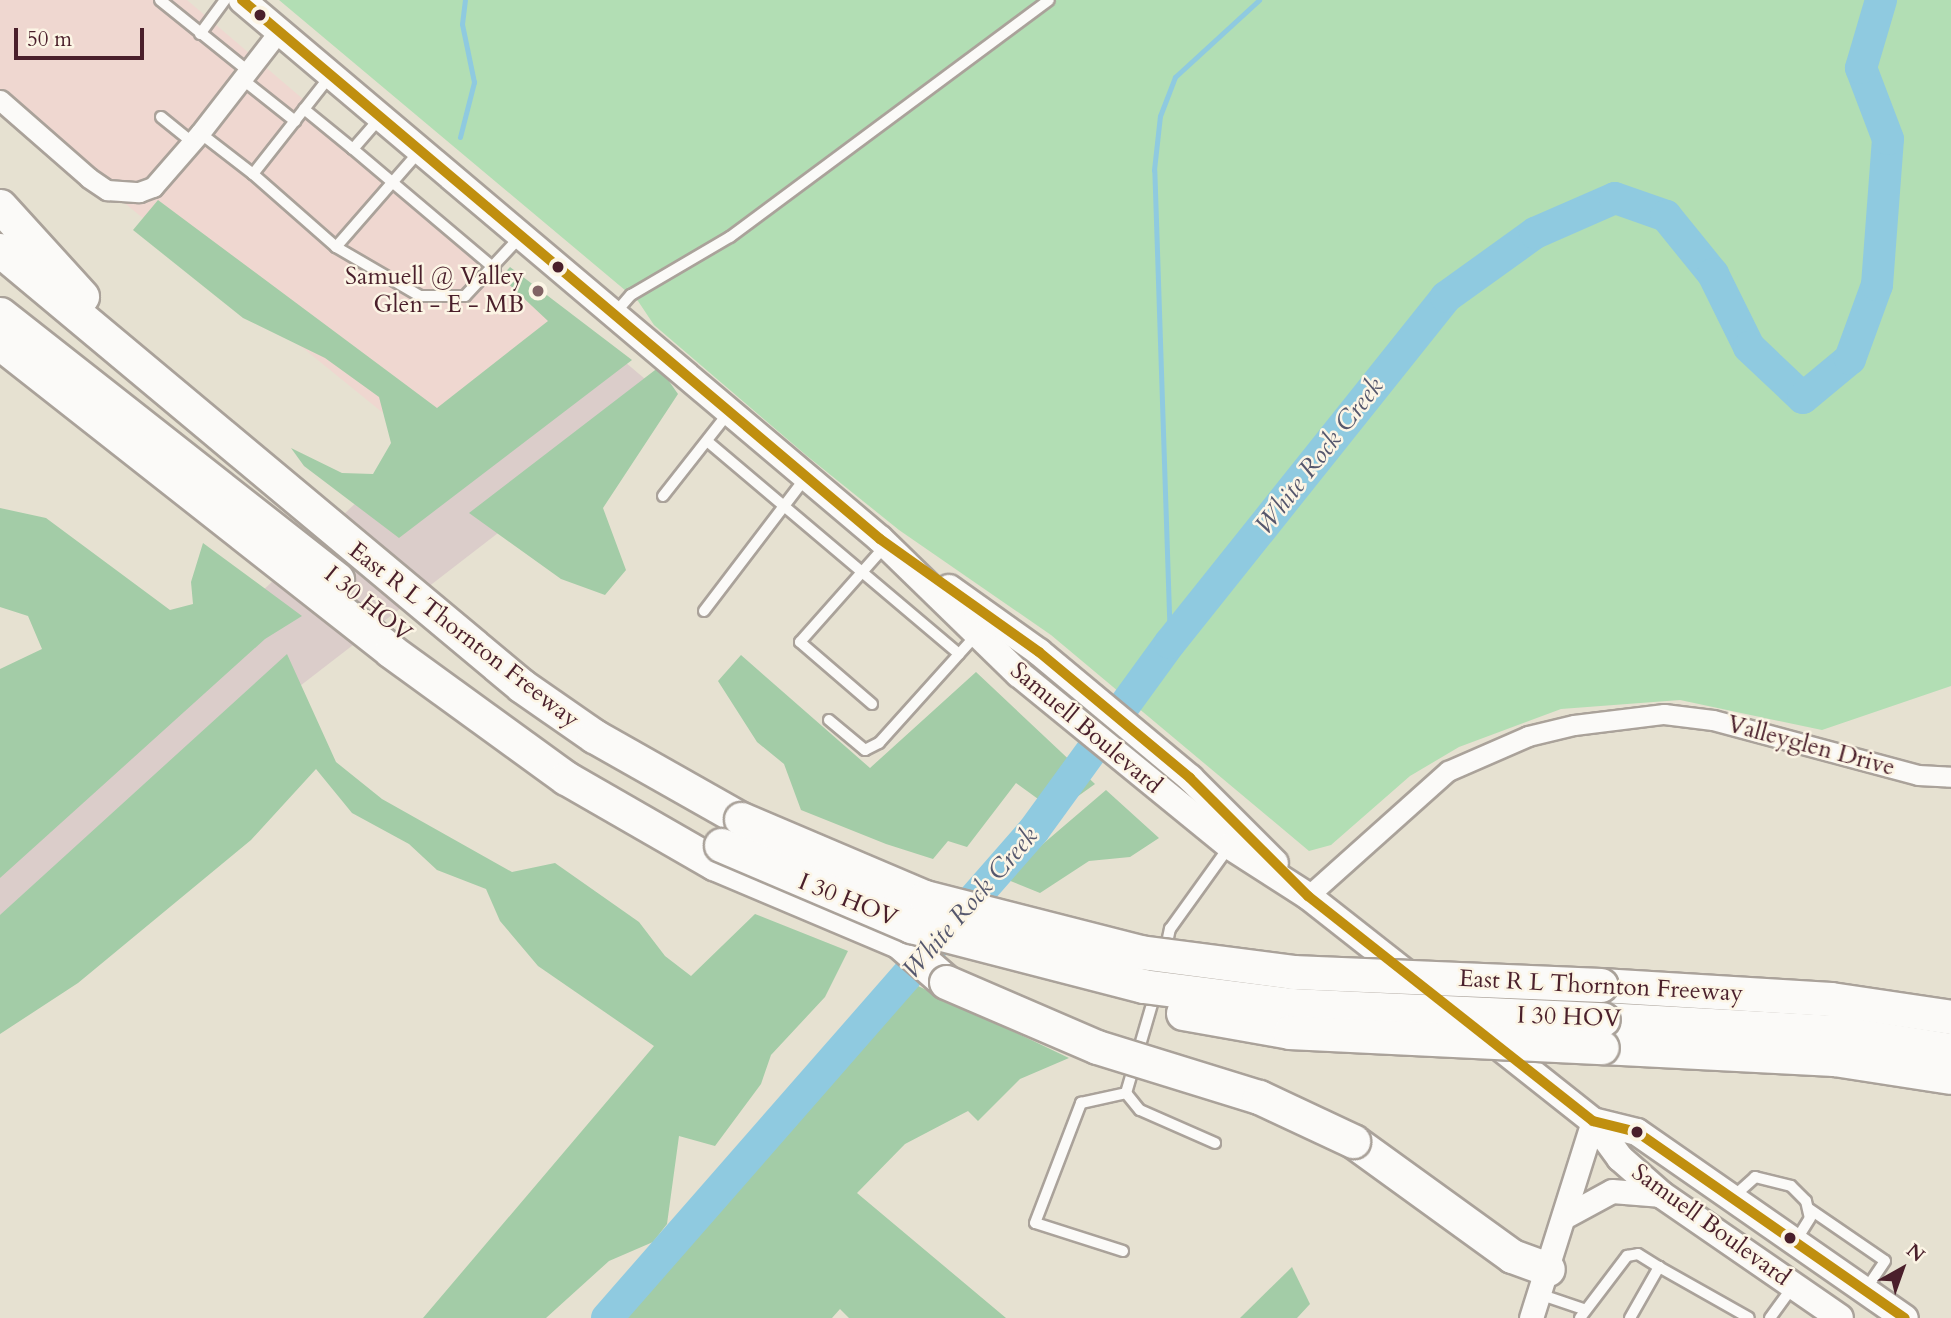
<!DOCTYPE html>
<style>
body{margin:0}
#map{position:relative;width:1951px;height:1318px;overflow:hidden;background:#e6e1d1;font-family:Cardo,serif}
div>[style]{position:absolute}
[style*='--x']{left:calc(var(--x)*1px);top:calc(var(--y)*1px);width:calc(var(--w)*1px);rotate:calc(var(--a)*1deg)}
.built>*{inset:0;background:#efd7d0}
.industrial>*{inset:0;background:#dbcdca}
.green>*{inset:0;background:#b2deb4}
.forest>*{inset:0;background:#a3cca7}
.stream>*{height:5px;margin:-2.5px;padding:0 2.5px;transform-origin:2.5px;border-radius:2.5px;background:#8fcae0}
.river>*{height:32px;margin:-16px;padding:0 16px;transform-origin:16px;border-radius:16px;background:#8fcae0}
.roads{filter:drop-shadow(2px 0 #aaa29a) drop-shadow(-2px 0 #aaa29a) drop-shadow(0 2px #aaa29a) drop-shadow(0 -2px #aaa29a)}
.service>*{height:10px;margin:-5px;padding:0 5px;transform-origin:5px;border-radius:5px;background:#fbfaf8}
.minor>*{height:19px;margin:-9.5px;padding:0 9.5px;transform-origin:9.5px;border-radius:9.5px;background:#fbfaf8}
.tertiary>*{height:23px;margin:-11.5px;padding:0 11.5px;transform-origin:11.5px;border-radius:11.5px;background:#fbfaf8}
.secondary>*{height:26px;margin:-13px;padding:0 13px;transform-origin:13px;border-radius:13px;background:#fbfaf8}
.motorway>*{height:33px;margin:-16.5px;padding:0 16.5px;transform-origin:16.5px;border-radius:16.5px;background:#fbfaf8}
.bridges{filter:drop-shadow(2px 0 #aaa29a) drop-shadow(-2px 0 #aaa29a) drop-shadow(0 2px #aaa29a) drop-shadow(0 -2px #aaa29a)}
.motorway-bridge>*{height:33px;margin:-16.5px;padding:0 16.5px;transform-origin:16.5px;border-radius:16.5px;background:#fbfaf8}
.bus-1>*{height:10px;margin:-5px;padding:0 5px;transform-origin:5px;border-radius:5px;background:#c08f0f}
.dots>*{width:19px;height:19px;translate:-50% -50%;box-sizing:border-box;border:4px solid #fcf5e5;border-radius:50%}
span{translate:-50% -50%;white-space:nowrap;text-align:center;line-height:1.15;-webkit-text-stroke:5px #fcf5e5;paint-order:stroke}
.poi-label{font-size:24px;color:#4a1f2b}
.right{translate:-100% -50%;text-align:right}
.street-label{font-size:24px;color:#4a1f2b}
.water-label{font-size:26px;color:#55576d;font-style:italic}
.north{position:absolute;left:1867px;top:1234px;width:70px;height:70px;-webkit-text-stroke:5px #fcf5e5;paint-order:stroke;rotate:40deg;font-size:19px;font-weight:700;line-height:28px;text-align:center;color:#4a1f2b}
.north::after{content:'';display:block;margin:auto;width:24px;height:32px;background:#4a1f2b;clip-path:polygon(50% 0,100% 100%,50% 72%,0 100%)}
.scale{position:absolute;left:14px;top:28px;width:130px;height:32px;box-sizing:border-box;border:4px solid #4a1f2b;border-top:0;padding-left:9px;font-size:21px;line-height:24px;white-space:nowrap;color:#4a1f2b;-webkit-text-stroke:5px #fcf5e5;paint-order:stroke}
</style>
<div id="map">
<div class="built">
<i style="clip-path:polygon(0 0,187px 0,577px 333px,425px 447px,0 102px)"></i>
</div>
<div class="industrial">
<i style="clip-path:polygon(600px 341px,670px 400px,0 918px,0 838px,394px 467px)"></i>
</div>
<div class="green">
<i style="clip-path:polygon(279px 0,1951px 0,1951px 686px,1822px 730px,1680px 700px,1561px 709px,1459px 747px,1410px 776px,1331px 845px,1309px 851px,1051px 635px,899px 530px,807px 456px,654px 325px,638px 301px)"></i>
</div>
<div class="forest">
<i style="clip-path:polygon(158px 200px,437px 408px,548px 321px,501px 277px,510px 267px,632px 360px,399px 538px,304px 466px,291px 448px,342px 473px,373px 474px,391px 443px,379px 397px,325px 358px,243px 318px,133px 230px)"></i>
<i style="clip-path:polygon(659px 367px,678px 394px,603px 508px,626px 570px,605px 595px,561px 579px,469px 513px)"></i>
<i style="clip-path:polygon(0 508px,46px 518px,170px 610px,193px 604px,191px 582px,203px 543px,302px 616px,265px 639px,0 878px,0 669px,42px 649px,28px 616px,0 607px)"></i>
<i style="clip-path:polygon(287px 654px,336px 762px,382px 799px,512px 872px,555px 863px,639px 922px,665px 956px,691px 976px,755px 914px,848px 951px,825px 997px,771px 1055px,761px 1084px,715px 1146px,679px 1136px,667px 1224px,653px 1242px,609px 1261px,546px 1318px,423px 1318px,654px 1046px,538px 966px,500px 921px,486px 889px,437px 870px,409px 844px,352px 813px,316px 769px,251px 840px,78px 983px,0 1034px,0 915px)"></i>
<i style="clip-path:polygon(741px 655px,870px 768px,976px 672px,1095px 784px,1056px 812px,1016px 783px,967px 847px,948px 841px,933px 859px,886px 844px,801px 810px,784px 764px,757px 742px,718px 681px)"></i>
<i style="clip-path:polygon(1106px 790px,1159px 838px,1130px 857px,1089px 861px,1040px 893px,1003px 878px)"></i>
<i style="clip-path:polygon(916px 985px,1069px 1058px,1020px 1079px,978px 1121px,968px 1111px,905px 1144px,857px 1193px,1006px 1318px,849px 1318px,840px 1309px,832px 1318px,626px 1318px)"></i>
<i style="clip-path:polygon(1292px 1267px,1310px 1304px,1297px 1318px,1240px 1318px)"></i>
</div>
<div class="stream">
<i style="--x:460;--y:137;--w:57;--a:-75.7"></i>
<i style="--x:474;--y:82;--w:59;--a:-101.7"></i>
<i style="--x:462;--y:24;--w:24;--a:-83"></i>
<i style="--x:1170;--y:643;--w:473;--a:-91.9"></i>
<i style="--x:1154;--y:170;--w:54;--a:-83.7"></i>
<i style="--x:1160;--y:116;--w:42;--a:-69"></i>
<i style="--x:1175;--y:77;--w:114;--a:-42.5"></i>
</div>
<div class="river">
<i style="--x:607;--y:1318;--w:648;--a:-48.81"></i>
<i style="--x:1034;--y:830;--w:231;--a:-54"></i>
<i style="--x:1170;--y:643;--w:443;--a:-51.4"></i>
<i style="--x:1446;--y:297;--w:110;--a:-35.7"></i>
<i style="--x:1535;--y:233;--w:87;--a:-23.6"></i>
<i style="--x:1615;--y:198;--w:54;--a:19.4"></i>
<i style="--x:1666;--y:216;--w:75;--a:51"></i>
<i style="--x:1713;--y:274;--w:81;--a:63.7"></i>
<i style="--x:1749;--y:347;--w:74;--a:43.4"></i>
<i style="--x:1803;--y:398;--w:61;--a:-39.7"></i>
<i style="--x:1850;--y:359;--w:79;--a:-70"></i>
<i style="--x:1877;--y:285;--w:146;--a:-85.7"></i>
<i style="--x:1888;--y:139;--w:76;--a:-110.8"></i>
<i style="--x:1861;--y:68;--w:71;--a:-73.6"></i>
</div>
<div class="roads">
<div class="service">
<i style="--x:160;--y:0;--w:113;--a:38.9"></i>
<i style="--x:200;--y:34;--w:42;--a:-53.7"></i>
<i style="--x:242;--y:79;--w:68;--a:38.4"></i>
<i style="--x:304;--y:109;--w:63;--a:39.2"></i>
<i style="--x:161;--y:117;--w:40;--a:39"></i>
<i style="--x:380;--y:118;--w:41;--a:131.1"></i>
<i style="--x:353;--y:149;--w:186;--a:40.2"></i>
<i style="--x:200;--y:133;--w:67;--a:37.7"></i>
<i style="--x:253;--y:174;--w:126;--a:-51.8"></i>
<i style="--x:253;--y:174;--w:111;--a:41.3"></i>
<i style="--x:336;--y:247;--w:126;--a:-48.9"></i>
<i style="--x:336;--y:247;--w:97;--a:30.3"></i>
<i style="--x:420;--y:296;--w:45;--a:0"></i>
<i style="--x:465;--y:296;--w:82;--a:-47"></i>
<i style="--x:616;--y:312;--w:23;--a:-49"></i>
<i style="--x:631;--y:295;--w:115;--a:-30.4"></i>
<i style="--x:730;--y:237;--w:397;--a:-36.6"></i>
<i style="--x:707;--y:441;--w:330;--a:40.2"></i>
<i style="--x:663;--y:496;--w:107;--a:-51.8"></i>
<i style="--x:704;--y:611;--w:168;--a:-52.7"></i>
<i style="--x:872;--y:704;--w:95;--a:-139.3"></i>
<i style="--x:800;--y:642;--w:130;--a:-48.4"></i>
<i style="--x:829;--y:720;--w:47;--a:39.8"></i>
<i style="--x:865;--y:750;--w:16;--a:-27"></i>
<i style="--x:879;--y:743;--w:147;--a:-48"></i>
<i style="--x:1165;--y:952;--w:24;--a:-78"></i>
<i style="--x:1170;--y:929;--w:101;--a:-54.3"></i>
<i style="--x:1126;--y:1093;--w:22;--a:51"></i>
<i style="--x:1140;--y:1110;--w:82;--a:23.7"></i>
<i style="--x:1733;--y:1197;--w:30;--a:-42"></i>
<i style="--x:1755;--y:1177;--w:37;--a:14"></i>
<i style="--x:1791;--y:1186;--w:21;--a:45"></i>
<i style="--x:1806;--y:1201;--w:17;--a:77"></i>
<i style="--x:1810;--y:1218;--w:26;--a:122"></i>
<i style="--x:1808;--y:1208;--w:93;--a:34.5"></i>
<i style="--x:1885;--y:1261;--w:32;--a:124"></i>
<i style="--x:1123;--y:1251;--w:92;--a:-162.3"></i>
<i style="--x:1035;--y:1223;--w:129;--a:-69"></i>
<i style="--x:1081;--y:1103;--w:46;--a:-12.5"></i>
<i style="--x:1126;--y:1093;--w:103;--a:-73.7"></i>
<i style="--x:1539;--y:1294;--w:46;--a:18.8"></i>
<i style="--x:1580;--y:1318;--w:78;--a:-52.8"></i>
<i style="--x:1627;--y:1256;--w:11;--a:-10"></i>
<i style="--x:1638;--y:1254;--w:25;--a:32"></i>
<i style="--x:1630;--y:1318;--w:59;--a:-60.4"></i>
<i style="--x:1659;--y:1267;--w:103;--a:29.5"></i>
<i style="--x:1770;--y:1318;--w:39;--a:-54"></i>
</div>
<div class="minor">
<i style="--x:0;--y:100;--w:118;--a:41.2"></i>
<i style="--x:89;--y:178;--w:22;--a:34"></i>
<i style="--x:107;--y:190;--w:32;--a:4"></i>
<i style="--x:139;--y:192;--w:15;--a:-20"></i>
<i style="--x:153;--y:187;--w:72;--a:-49"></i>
<i style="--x:200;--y:133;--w:129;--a:-52.2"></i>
<i style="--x:1308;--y:896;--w:188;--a:-41.8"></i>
<i style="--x:1448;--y:771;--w:87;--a:-23.6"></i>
<i style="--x:1528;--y:736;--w:47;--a:-13.4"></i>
<i style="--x:1574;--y:725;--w:91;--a:-7"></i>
<i style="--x:1664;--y:714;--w:49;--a:7"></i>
<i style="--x:1713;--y:720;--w:212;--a:15"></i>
<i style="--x:1918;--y:775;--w:33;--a:3"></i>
</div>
<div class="tertiary">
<i style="--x:1566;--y:1216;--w:52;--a:-28.5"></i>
<i style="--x:1612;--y:1191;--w:50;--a:4.6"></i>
<i style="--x:1531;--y:1318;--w:207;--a:-72.5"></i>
</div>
<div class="secondary">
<i style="--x:242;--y:0;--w:835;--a:40.19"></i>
<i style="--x:880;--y:539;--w:194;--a:44.2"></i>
<i style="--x:1019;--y:674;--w:272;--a:39.2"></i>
<i style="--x:1230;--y:846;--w:93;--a:32.7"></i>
<i style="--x:1308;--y:896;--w:137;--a:38.2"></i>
<i style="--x:949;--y:588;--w:110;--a:35.4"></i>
<i style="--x:1039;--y:652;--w:197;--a:39.8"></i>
<i style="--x:1190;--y:778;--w:120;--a:45"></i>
<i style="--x:1487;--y:1037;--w:135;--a:38.4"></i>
<i style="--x:1593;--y:1121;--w:46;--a:53.9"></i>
<i style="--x:1620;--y:1158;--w:56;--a:41.4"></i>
<i style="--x:1662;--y:1195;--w:216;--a:34.6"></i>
<i style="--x:1593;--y:1121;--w:45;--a:14"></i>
<i style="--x:1637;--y:1132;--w:326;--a:34.8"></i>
</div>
<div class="motorway">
<i style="--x:0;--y:206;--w:122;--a:47.7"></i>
<i style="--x:0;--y:250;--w:680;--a:39.87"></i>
<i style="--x:522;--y:686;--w:88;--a:34.8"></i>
<i style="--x:594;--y:736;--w:169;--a:29.5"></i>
<i style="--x:0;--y:314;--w:429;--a:38.2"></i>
<i style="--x:0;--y:343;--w:498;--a:38.2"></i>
<i style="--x:391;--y:651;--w:216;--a:36"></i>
<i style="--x:566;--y:778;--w:171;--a:29.9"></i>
<i style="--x:714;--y:863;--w:201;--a:22.9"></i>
<i style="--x:899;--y:941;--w:62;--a:41.1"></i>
<i style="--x:1601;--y:985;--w:230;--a:3.5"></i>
<i style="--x:1831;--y:999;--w:121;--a:8.5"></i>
<i style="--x:1603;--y:1019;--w:233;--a:3.2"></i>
<i style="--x:1836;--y:1032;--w:116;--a:8.9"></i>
<i style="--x:1602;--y:1047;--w:232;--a:3"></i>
<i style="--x:1834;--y:1059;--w:118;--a:8.7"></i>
<i style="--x:1353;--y:1141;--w:196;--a:35.9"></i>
<i style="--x:1512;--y:1256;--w:38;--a:20"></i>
</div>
</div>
<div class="bridges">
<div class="motorway-bridge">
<i style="--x:741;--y:819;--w:200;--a:23"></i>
<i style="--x:925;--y:897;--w:222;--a:14.3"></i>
<i style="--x:1140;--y:952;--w:154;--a:7.4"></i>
<i style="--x:1293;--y:972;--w:308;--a:2.4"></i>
<i style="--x:721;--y:845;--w:207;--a:23.1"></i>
<i style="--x:911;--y:926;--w:240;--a:14.5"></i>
<i style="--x:1143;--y:986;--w:149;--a:7.3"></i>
<i style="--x:1291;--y:1005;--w:312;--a:2.6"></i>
<i style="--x:946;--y:982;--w:164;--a:23.3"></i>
<i style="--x:1097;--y:1047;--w:170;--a:17.2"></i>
<i style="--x:1259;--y:1097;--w:104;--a:25.1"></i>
<i style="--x:1183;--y:1013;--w:109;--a:10.1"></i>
<i style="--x:1290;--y:1032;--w:312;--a:2.8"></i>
</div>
</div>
<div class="bus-1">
<i style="--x:242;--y:0;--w:835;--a:40.19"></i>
<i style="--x:880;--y:539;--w:195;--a:35.4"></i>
<i style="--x:1039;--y:652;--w:197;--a:39.8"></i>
<i style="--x:1190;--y:778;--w:167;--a:45"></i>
<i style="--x:1308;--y:896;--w:363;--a:38.3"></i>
<i style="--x:1593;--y:1121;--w:45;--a:14"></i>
<i style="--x:1637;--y:1132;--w:326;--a:34.8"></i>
</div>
<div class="dots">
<i style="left:260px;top:15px;background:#4a1f2b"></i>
<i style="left:558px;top:267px;background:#4a1f2b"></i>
<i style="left:538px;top:291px;background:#816365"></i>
<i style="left:1637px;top:1132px;background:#4a1f2b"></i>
<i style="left:1790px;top:1238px;background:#4a1f2b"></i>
</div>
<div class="poi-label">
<span class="right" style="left:524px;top:291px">Samuell @ Valley<br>Glen - E - MB</span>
</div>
<div class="street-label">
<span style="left:368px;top:604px;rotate:39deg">I 30 HOV</span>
<span style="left:464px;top:635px;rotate:38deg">East R L Thornton Freeway</span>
<span style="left:1086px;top:728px;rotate:40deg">Samuell Boulevard</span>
<span style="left:1811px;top:746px;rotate:15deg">Valleyglen Drive</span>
<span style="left:848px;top:900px;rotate:22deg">I 30 HOV</span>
<span style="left:1601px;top:986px;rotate:3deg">East R L Thornton Freeway</span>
<span style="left:1569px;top:1017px;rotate:2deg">I 30 HOV</span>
<span style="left:1711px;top:1225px;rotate:36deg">Samuell Boulevard</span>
</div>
<div class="water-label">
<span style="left:1319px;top:456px;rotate:-52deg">White Rock Creek</span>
<span style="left:970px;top:903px;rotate:-49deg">White Rock Creek</span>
</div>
<div class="north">N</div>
<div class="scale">50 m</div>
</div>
